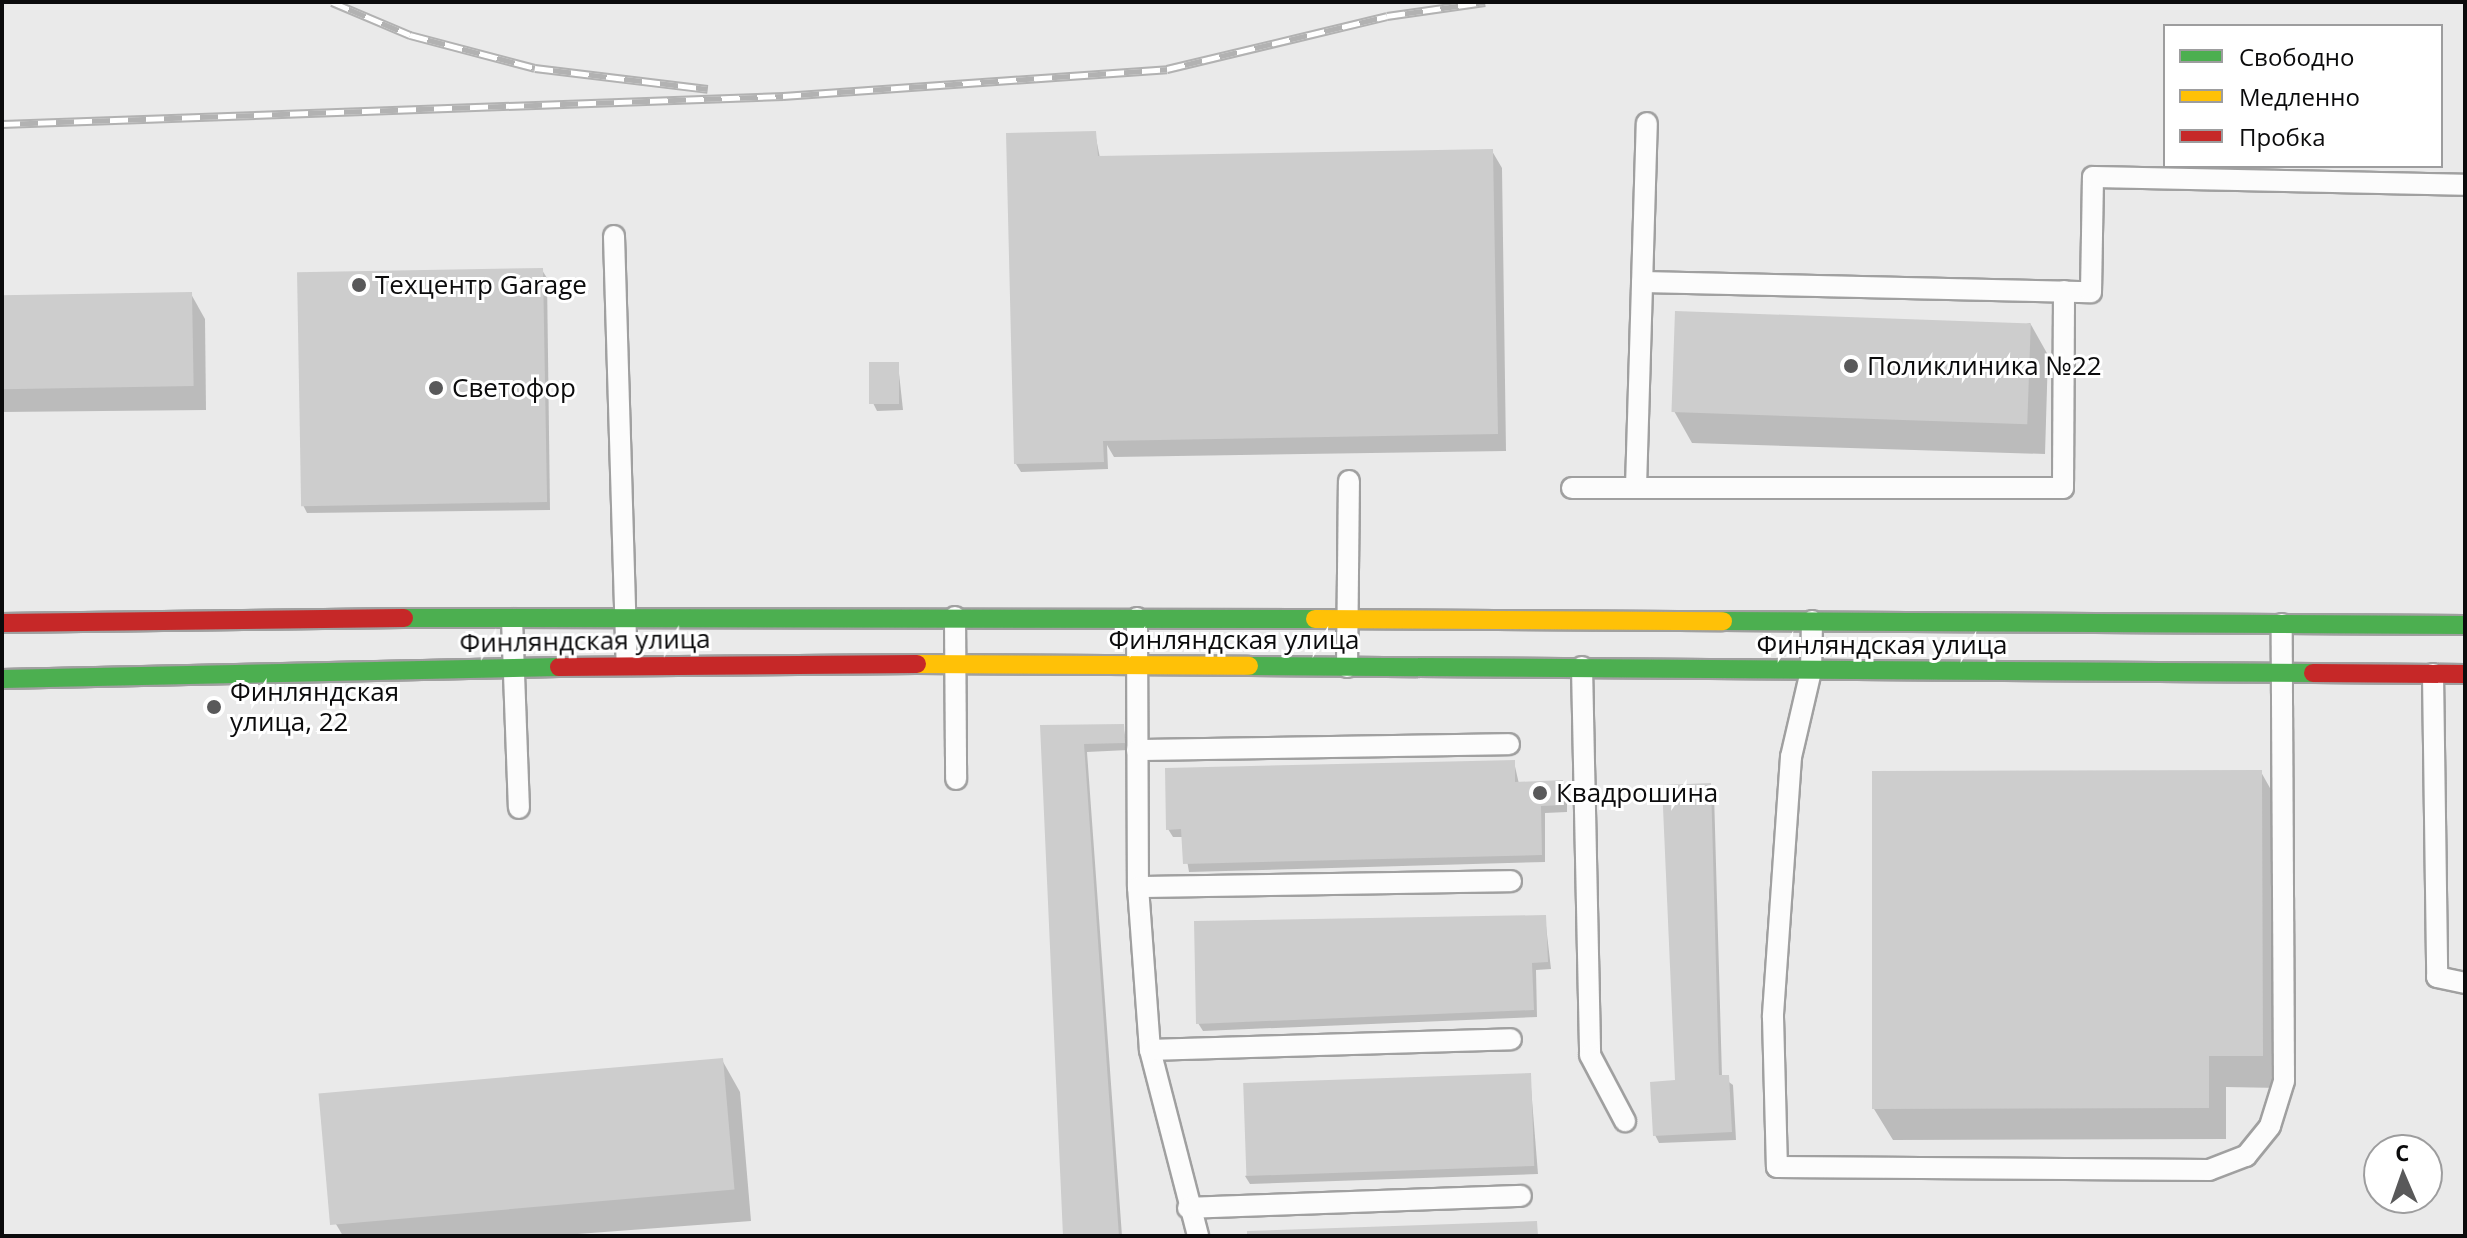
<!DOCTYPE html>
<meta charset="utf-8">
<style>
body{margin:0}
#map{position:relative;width:2467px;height:1238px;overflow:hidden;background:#eaeaea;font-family:"Open Sans",sans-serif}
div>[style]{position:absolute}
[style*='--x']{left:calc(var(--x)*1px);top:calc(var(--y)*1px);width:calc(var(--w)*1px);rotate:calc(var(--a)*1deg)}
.shadow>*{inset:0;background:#0003}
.building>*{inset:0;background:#cdcdcd;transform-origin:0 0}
.roads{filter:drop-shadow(2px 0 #a0a0a0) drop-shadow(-2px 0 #a0a0a0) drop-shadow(0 2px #a0a0a0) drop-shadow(0 -2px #a0a0a0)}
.lane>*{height:20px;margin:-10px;padding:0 10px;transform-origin:10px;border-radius:10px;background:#fcfcfc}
.fast>*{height:18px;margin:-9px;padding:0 9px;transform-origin:9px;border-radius:9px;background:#4caf50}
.slow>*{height:18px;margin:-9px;padding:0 9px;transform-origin:9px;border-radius:9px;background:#ffc107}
.jam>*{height:18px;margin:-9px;padding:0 9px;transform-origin:9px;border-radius:9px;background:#c62828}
.rail>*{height:9px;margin-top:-4.5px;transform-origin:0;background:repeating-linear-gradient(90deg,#fff 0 18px,#b2b2b2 0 36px);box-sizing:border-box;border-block:2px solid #b2b2b2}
.dots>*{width:22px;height:22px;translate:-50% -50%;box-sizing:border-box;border:4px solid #fff;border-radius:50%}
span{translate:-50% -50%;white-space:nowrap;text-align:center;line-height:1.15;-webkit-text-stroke:6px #fff;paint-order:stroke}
.poi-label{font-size:26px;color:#0b0b0c}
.left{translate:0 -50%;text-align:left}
.street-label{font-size:26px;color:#0b0b0c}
.frame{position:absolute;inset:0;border:4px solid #0b0b0c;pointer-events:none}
.legend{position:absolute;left:2163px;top:24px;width:280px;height:144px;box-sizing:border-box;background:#fff;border:2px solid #9d9d9e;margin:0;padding:10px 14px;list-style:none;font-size:24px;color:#0b0b0c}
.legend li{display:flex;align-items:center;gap:16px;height:40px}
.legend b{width:40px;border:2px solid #9d9d9e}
.north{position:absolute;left:2363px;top:1134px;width:80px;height:80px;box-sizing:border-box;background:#fff;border:2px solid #9d9d9e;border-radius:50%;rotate:358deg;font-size:22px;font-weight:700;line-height:32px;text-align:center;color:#0b0b0c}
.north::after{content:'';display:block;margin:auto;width:28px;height:36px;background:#59595a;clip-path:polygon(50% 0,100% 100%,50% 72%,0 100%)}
</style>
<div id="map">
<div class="shadow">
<i style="clip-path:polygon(1095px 133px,1100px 158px,1492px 151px,1502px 168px,1506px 451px,1114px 457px,1107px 445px,1108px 469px,1021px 472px,1016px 464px)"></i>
<i style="clip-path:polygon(542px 270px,547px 278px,550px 510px,307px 513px,303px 505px)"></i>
<i style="clip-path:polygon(191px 294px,205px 319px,206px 410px,2px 412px,2px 296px)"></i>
<i style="clip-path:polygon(2030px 323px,2048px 355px,2045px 454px,1692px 443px,1674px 411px)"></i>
<i style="clip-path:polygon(898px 364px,903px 410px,877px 411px,873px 403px)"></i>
<i style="clip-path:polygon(1123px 726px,1128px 750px,1087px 752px,1122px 1236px,1065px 1236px,1042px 727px)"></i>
<i style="clip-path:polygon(1514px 762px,1519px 784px,1562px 782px,1567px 790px,1567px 812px,1545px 813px,1545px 862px,1189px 872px,1183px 837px,1173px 837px,1168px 829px)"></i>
<i style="clip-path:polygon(2261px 772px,2279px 804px,2280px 1088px,2226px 1087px,2226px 1139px,1893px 1140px,1874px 1109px)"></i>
<i style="clip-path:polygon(1710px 785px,1714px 793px,1722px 1077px,1733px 1085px,1736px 1140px,1659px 1143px,1655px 1135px,1677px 1082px)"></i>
<i style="clip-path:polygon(1545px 917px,1551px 969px,1536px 970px,1537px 1017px,1203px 1031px,1198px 1023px)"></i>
<i style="clip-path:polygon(722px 1060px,740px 1092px,751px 1221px,551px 1236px,343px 1236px,333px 1219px)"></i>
<i style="clip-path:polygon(1530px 1075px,1538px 1174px,1250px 1184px,1245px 1176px)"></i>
</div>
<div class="building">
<i style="clip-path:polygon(1096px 131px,1098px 156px,1493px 149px,1498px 434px,1103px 441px,1104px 462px,1014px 464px,1006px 133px)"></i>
<i style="left:543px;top:268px;width:234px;height:246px;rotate:89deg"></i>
<i style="left:192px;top:292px;width:94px;height:190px;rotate:89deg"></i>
<i style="left:1675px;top:311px;width:356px;height:101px;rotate:2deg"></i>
<i style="left:869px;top:362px;width:30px;height:42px"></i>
<i style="clip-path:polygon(1124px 724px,1125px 743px,1084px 744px,1119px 1236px,1063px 1236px,1040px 725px)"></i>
<i style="clip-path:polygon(1515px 760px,1515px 782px,1563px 780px,1564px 805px,1541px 806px,1542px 855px,1183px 864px,1181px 829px,1166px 830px,1165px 768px)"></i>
<i style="clip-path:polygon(2262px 770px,2263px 1056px,2209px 1056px,2209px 1108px,1872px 1109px,1872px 771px)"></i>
<i style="clip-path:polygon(1711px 783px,1719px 1075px,1729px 1075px,1732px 1132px,1653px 1136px,1650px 1082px,1675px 1080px,1662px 785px)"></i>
<i style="clip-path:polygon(1546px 915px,1548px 962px,1532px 963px,1534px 1010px,1196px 1024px,1194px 921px)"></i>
<i style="left:723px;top:1058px;width:132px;height:406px;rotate:85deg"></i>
<i style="left:1531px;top:1073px;width:93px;height:288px;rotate:88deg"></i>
<i style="clip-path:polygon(1537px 1221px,1538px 1236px,1247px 1236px,1247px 1231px)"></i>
</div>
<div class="roads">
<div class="lane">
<i style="--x:614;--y:236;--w:429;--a:88.3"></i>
<i style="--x:1642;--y:282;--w:449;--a:1.3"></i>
<i style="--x:2091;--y:292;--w:115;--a:-89"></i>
<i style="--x:2093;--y:177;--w:372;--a:1.2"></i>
<i style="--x:1636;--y:487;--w:364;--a:-88.3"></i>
<i style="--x:1572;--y:488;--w:491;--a:0"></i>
<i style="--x:2063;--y:488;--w:197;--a:-89.7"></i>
<i style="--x:955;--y:617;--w:162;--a:89.6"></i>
<i style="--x:1137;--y:618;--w:269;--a:89.8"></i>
<i style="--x:1138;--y:887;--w:163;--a:85.8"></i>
<i style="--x:1150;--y:1050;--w:192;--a:75.5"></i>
<i style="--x:512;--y:619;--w:189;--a:87.9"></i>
<i style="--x:1812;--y:621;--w:50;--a:91.1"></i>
<i style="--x:1811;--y:671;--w:88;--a:103.1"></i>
<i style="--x:1791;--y:757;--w:261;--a:94"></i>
<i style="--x:1773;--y:1017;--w:150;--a:88.5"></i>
<i style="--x:1777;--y:1167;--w:432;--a:0.4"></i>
<i style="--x:2209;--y:1170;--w:40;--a:-21"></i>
<i style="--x:2246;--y:1156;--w:38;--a:-51"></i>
<i style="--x:2270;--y:1126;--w:47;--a:-72.7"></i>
<i style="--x:2284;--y:1081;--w:457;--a:-90.3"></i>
<i style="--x:1347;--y:667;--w:186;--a:-89.4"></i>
<i style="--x:1582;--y:667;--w:388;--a:88.8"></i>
<i style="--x:1590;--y:1055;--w:75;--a:62.1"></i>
<i style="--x:2433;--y:674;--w:303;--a:89.2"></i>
<i style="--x:2437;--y:977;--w:29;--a:12"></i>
<i style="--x:1137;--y:750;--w:372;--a:-0.9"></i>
<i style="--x:1138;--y:887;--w:373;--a:-0.9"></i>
<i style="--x:1150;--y:1050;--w:361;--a:-1.7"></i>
<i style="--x:1188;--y:1208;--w:333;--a:-2.1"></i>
</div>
<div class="fast">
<i style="--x:404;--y:618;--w:911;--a:0.06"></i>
<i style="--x:1723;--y:621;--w:742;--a:0.31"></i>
<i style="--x:1249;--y:666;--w:1064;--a:0.38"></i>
<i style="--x:2;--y:679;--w:557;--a:-1.23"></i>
</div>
<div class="slow">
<i style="--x:1315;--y:619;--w:408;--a:0.3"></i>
<i style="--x:917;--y:664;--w:332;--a:0.3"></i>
</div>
<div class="jam">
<i style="--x:2;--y:623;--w:402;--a:-0.7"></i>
<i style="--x:559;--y:667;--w:358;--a:-0.5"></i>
<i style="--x:2313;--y:673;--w:152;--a:0.4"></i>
</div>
</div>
<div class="rail">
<i style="--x:332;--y:2;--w:85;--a:22.9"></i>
<i style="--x:410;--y:35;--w:129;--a:14.8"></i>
<i style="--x:535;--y:68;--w:174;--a:6.9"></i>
<i style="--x:2;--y:124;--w:782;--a:-2.05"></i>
<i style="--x:783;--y:96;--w:385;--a:-4"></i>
<i style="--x:1167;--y:69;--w:226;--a:-13.5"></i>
<i style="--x:1387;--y:16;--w:99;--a:-8.1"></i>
</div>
<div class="dots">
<i style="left:359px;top:285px;background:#59595a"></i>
<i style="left:1851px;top:366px;background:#59595a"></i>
<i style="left:436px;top:388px;background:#59595a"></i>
<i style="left:214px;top:707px;background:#59595a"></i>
<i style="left:1540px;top:793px;background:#59595a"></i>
</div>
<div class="poi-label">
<span class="left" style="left:375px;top:285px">Техцентр Garage</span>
<span class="left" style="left:1867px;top:366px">Поликлиника №22</span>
<span class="left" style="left:452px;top:388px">Светофор</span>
<span class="left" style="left:230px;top:707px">Финляндская<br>улица, 22</span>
<span class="left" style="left:1556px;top:793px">Квадрошина</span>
</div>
<div class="street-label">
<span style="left:1234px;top:640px">Финляндская улица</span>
<span style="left:585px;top:641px;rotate:-1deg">Финляндская улица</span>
<span style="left:1882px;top:645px">Финляндская улица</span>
</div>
<div class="frame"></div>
<ul class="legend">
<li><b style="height:10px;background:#4caf50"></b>Свободно</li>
<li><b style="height:10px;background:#ffc107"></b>Медленно</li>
<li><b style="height:10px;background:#c62828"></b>Пробка</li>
</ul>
<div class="north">С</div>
</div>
